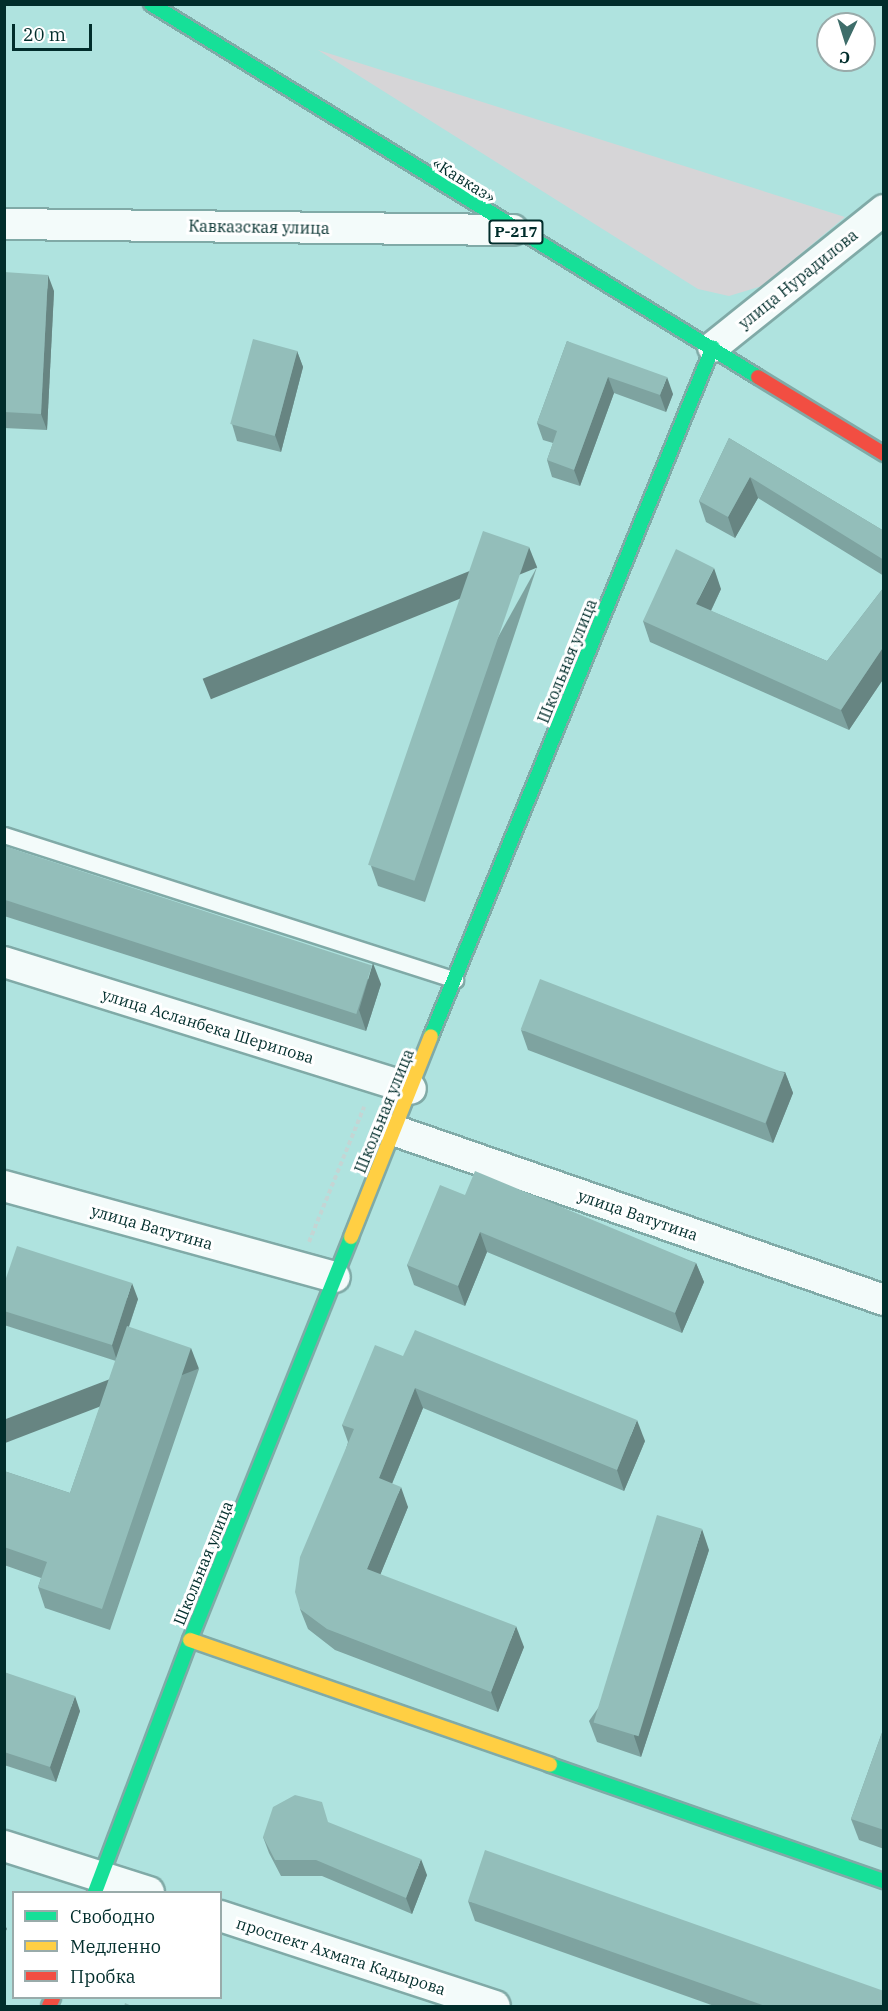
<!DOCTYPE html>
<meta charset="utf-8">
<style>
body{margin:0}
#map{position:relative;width:888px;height:2011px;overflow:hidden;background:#afe3df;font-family:"IBM Plex Serif",serif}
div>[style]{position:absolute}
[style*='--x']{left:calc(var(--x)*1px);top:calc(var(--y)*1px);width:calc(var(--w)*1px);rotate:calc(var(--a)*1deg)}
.green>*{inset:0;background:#d6d5d7}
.path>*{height:4px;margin-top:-2px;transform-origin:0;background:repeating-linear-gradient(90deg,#c4d5d4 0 4.5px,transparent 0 7.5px)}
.roads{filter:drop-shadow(2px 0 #80aaa7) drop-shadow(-2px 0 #80aaa7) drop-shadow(0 2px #80aaa7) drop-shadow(0 -2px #80aaa7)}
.lane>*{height:15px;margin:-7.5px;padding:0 7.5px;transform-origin:7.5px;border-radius:7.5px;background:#f3fbfa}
.street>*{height:30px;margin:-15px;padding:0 15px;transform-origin:15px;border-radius:15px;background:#f3fbfa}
.fast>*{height:14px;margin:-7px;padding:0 7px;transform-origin:7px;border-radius:7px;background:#16e098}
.slow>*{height:14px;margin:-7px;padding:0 7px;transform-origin:7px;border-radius:7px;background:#ffcf43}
.jam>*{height:14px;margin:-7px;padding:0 7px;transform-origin:7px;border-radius:7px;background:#f24e42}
.wall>*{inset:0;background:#7ea3a0}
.shaded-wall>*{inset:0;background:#678582;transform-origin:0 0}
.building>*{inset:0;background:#93beba;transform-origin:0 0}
span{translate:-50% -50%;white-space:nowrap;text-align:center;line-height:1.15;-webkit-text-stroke:6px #fff;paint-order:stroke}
.shield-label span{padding:2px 4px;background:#fff;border:2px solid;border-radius:4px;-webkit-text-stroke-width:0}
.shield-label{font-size:15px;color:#012d2b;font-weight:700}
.street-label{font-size:16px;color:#012d2b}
.frame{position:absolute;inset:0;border:6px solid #012d2b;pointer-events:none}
.legend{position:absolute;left:12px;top:1891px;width:210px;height:108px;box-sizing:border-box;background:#fff;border:2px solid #99abaa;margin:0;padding:8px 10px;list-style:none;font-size:18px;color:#012d2b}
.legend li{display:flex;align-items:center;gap:12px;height:30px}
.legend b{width:30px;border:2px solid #99abaa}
.north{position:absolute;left:816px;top:12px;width:60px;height:60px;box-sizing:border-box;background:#fff;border:2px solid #99abaa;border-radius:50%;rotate:184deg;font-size:16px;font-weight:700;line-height:24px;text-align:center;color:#012d2b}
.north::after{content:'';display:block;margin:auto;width:21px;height:27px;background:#3e6d6a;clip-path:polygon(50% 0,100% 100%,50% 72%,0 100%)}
.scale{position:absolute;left:12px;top:24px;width:80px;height:27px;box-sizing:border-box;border:3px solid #012d2b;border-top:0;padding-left:8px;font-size:18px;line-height:21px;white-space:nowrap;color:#012d2b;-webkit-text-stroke:4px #fff;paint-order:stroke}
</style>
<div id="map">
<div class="green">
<i style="clip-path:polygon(318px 50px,845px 217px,762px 286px,729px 296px,698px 289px)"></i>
</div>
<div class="path">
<i style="--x:309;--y:1242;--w:146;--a:-67.8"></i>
</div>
<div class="roads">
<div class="lane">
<i style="--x:4;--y:835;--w:474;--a:17.8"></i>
</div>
<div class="street">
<i style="--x:4;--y:224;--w:509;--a:0.68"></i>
<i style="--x:713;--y:347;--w:219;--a:-38.7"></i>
<i style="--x:4;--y:962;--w:426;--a:17.3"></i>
<i style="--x:393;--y:1130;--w:520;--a:19.1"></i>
<i style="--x:4;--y:1186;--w:343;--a:15.4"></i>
<i style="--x:4;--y:1846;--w:152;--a:17.6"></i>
<i style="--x:220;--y:1916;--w:289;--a:18.1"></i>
</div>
<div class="fast">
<i style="--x:151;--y:4;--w:712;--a:31.57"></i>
<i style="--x:431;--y:1036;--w:744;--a:-67.74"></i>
<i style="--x:550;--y:1765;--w:354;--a:19.2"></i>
<i style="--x:95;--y:1892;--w:269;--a:-69.3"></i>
<i style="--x:190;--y:1640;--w:434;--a:-68.2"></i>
</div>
<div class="slow">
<i style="--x:351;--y:1237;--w:216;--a:-68.3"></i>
<i style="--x:190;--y:1640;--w:381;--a:19.1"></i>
</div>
<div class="jam">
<i style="--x:758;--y:377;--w:148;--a:31.4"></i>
<i style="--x:49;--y:2006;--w:9;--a:-63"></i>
</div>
</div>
<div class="wall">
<i style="clip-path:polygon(4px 272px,54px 291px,47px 430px,4px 428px)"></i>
<i style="clip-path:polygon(567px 341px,673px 394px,666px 412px,614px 393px,580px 486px,552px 477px,547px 460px,553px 443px,543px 440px,537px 423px)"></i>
<i style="clip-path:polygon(297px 351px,303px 367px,281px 452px,237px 441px,232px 424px)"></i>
<i style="clip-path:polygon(729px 438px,884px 531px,884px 576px,758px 498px,735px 538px,706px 522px,699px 501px)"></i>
<i style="clip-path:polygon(537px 567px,425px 902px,378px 886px,371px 866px)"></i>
<i style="clip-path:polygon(884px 587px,884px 678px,849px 730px,650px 642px,643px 621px,721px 589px,711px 611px,827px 661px)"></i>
<i style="clip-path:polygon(4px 846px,381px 984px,366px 1031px,4px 916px)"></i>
<i style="clip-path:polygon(521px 1030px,785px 1072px,793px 1093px,773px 1143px,528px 1050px)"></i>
<i style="clip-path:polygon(465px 1195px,696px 1263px,704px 1282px,682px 1333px,487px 1252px,465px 1306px,414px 1285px,407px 1265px)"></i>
<i style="clip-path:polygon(4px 1284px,138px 1299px,129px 1327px,199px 1369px,110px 1630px,45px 1608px,38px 1587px,41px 1578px,4px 1565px,4px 1471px,70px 1493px,116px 1361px,4px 1325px)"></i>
<i style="clip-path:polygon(403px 1356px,645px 1441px,624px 1491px,423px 1408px,392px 1484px,408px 1507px,380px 1575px,524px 1647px,498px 1712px,335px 1650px,308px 1629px,300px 1609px,348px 1442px,342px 1425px)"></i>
<i style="clip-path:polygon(709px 1550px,641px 1757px,597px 1742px,589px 1721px)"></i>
<i style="clip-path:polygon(4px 1672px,80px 1711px,56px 1782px,4px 1765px)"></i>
<i style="clip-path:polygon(884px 1727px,884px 1849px,859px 1840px,851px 1819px)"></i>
<i style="clip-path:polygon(329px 1823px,427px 1875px,412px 1914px,322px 1876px,281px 1876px,269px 1853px,263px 1837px)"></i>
<i style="clip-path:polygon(468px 1901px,884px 2007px,717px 2007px,475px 1921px)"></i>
</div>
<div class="shaded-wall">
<i style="clip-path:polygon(48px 275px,54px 291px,47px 430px,41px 414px)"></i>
<i style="clip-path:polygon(297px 351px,303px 367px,281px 452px,275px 435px)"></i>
<i style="clip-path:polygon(608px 377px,614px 393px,580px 486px,574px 470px)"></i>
<i style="clip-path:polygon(667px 377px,673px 394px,666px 412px,660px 395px)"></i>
<i style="clip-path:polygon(750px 477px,758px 498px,735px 538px,728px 517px)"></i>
<i style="left:529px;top:547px;width:22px;height:352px;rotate:68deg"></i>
<i style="clip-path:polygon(714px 568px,721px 589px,704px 625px,696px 604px)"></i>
<i style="clip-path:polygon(884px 646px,884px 678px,849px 730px,841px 710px)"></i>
<i style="clip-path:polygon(373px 963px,381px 984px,366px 1031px,359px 1010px)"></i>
<i style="clip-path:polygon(785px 1072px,793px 1093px,773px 1143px,766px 1123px)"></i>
<i style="clip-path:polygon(480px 1232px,487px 1252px,465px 1306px,458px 1286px)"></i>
<i style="clip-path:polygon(696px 1263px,704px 1282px,682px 1333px,675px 1313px)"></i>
<i style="clip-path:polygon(132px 1283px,138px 1299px,117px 1361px,112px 1345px)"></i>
<i style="left:191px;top:1348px;width:22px;height:276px;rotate:69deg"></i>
<i style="clip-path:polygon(415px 1388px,423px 1408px,386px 1498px,379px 1478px)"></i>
<i style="clip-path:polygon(637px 1420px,645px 1441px,624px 1491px,617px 1470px)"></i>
<i style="clip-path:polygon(401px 1487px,408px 1507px,374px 1590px,367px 1569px)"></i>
<i style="clip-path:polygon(702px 1529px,709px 1550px,641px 1757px,634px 1736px)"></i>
<i style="clip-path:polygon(516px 1626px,524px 1647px,498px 1712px,491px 1692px)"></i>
<i style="clip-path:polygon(75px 1696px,80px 1711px,56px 1782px,50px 1767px)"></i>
<i style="clip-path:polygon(421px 1859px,427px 1875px,412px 1914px,406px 1898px)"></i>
<i style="clip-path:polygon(4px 1923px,7px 1929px,4px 1934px)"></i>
</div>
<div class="building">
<i style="clip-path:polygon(4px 272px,48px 275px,41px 414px,4px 412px)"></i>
<i style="left:253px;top:339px;width:46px;height:88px;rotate:15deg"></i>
<i style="clip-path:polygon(567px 341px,667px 377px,660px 395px,608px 377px,574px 470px,547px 460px,557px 431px,537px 423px)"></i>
<i style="clip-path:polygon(729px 438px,884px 531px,884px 560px,750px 477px,728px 517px,699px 501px)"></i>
<i style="left:483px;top:531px;width:49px;height:353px;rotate:19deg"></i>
<i style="clip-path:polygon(676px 549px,714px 568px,696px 604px,827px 661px,884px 587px,884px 646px,841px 710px,643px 621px)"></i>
<i style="left:4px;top:846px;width:387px;height:51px;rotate:18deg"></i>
<i style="left:540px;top:979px;width:262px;height:54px;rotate:21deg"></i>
<i style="clip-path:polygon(475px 1171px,696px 1263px,675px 1313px,480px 1232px,458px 1286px,407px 1265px,440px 1185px,465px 1195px)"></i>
<i style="clip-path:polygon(17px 1246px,132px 1283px,112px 1345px,4px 1311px,4px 1284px)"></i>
<i style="clip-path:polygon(127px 1326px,191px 1348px,102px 1609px,38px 1587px,47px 1562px,4px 1547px,4px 1471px,70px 1493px)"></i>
<i style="clip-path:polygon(415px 1330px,637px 1420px,617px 1470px,415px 1388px,379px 1478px,401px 1487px,367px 1569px,516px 1626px,491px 1692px,327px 1629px,300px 1609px,295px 1592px,300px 1557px,354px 1429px,342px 1425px,375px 1345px,403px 1356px)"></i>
<i style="left:657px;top:1515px;width:47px;height:217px;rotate:17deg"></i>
<i style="clip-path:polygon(4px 1672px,75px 1696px,50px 1767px,4px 1752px)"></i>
<i style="clip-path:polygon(884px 1727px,884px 1830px,851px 1819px)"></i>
<i style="clip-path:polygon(295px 1795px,322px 1802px,328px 1822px,421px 1859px,406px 1898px,316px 1860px,275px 1860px,263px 1837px,273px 1807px)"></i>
<i style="clip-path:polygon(485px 1850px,884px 1991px,884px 2007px,768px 2007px,468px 1901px)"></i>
<i style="clip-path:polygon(125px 2003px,134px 2007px,124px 2007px)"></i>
</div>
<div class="shield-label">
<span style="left:516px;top:232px">Р-217</span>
</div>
<div class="street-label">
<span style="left:464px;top:180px;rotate:32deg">«Кавказ»</span>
<span style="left:259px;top:227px;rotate:1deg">Кавказская улица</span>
<span style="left:798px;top:279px;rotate:-39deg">улица Нурадилова</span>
<span style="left:567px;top:661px;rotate:-68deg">Школьная улица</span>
<span style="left:208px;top:1026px;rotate:17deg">улица Асланбека Шерипова</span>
<span style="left:384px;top:1111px;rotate:-68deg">Школьная улица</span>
<span style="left:638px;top:1215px;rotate:19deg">улица Ватутина</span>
<span style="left:152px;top:1227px;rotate:16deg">улица Ватутина</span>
<span style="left:203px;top:1563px;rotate:-68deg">Школьная улица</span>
<span style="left:341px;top:1956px;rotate:18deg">проспект Ахмата Кадырова</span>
</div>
<div class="frame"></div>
<ul class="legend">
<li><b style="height:8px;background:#16e098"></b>Свободно</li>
<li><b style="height:8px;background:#ffcf43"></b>Медленно</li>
<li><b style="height:8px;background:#f24e42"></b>Пробка</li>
</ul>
<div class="north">С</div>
<div class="scale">20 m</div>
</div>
